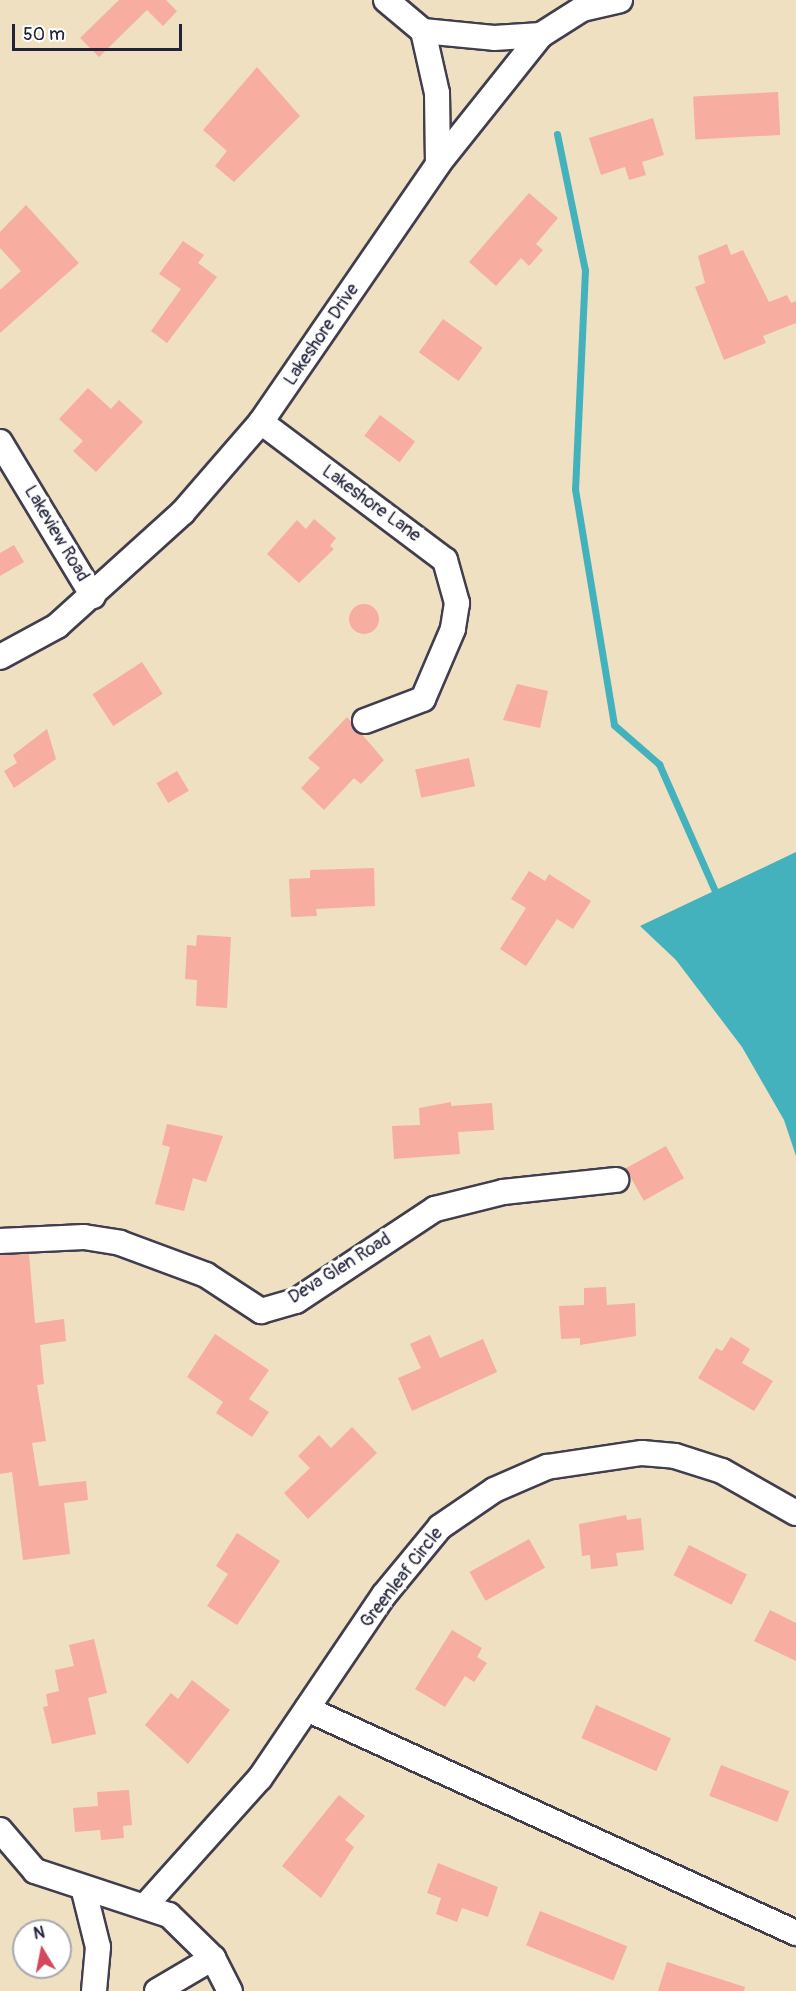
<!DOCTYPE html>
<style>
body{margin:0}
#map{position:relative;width:796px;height:1991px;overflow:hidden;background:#efe0c2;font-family:Pangolin,sans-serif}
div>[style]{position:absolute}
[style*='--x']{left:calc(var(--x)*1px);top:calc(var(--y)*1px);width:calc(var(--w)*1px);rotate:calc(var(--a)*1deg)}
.water>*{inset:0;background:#43b2bd}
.stream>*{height:7px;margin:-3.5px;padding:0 3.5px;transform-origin:3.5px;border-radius:3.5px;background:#43b2bd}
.building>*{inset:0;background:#f7ad9f;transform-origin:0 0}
.round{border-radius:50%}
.roads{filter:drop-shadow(2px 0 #413e4f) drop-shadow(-2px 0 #413e4f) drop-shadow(0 2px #413e4f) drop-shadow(0 -2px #413e4f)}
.minor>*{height:24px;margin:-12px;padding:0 12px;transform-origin:12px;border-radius:12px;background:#fff}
span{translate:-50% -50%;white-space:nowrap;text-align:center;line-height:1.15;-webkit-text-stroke:6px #fff;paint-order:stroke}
.street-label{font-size:18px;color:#22223b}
.north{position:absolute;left:12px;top:1919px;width:60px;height:60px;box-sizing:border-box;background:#fff;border:2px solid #a7a7b1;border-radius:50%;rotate:350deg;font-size:16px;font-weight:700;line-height:24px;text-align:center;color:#22223b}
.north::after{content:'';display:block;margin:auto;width:21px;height:27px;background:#d1495b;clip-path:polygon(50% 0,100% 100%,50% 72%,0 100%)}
.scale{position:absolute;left:12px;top:24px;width:170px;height:27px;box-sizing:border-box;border:3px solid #22223b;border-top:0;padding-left:8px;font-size:18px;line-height:21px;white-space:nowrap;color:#22223b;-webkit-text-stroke:4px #fff;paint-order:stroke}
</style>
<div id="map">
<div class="water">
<i style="clip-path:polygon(796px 852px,796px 1156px,784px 1120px,742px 1047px,676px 960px,640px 926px)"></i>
</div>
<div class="stream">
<i style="--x:557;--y:134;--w:139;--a:78.4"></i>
<i style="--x:585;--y:270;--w:219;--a:92.6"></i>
<i style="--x:575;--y:489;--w:239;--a:80.6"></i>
<i style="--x:614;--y:725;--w:60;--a:40.9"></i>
<i style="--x:659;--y:764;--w:139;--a:66.2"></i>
</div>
<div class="building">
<i style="clip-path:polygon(119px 0,166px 0,177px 11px,163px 26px,147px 10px,99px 57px,80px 38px)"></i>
<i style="clip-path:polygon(257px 67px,300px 116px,234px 182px,215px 166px,227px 151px,203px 130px)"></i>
<i style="left:778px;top:92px;width:43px;height:85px;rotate:87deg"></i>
<i style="clip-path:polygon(653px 118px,664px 155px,642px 162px,646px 175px,629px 180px,625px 167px,601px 175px,589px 138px)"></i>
<i style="clip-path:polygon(529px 193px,558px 218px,536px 244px,543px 250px,529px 266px,521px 258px,496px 286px,469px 262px)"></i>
<i style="clip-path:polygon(26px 205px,79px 263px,0 333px,0 290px,21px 271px,0 248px,0 232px)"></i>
<i style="clip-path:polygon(183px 241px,204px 255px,198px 263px,217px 277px,167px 343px,151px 331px,181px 289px,159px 274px)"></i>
<i style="clip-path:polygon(727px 244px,731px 255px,743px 250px,769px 302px,787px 295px,791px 303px,796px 301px,796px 323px,763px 336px,766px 343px,724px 360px,695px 287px,705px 283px,698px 256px)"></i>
<i style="left:443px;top:319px;width:49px;height:41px;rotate:36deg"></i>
<i style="clip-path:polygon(88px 388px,111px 409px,119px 400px,143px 422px,96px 472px,73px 451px,83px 441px,59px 419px)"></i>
<i style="left:380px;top:415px;width:44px;height:26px;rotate:37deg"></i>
<i style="clip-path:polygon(314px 519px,336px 538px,330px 546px,334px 549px,299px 583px,267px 554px,297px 520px,306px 529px)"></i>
<i style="clip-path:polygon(14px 545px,24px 562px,0 576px,0 553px)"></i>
<i class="round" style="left:349px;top:604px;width:30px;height:30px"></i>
<i style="left:142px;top:662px;width:38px;height:59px;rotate:57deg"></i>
<i style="clip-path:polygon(517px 684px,548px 691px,540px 728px,503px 720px)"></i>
<i style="clip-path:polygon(347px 717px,384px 760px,361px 784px,354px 778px,324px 810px,301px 788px,320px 768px,308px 758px)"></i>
<i style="clip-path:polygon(47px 729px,56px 759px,14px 788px,4px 771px,17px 763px,13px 755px)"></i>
<i style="left:469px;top:758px;width:29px;height:55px;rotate:78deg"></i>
<i style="left:177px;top:771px;width:23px;height:24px;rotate:59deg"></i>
<i style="clip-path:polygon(374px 868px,375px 906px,316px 909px,317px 916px,291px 917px,289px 879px,310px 878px,310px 870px)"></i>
<i style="clip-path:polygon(529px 871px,545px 881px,549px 874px,591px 901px,573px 929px,557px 919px,526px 966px,500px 949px,526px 908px,511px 899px)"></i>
<i style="clip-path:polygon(197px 935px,231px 937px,227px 1008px,196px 1006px,197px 980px,185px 979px,187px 945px,196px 946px)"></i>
<i style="clip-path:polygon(451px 1102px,451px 1106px,492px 1103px,494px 1130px,458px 1132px,460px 1154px,394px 1159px,392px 1126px,420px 1125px,419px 1108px)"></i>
<i style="clip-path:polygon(167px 1124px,223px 1136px,206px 1182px,193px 1178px,184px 1211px,155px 1204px,170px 1147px,162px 1145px)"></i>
<i style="left:666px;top:1146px;width:37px;height:46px;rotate:61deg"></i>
<i style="clip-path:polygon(29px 1254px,35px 1323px,64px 1319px,66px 1341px,40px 1345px,44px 1384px,37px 1385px,46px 1441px,32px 1443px,39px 1486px,86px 1481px,88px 1500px,64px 1503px,70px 1554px,23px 1560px,12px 1472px,0 1474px,0 1255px)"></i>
<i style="clip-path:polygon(606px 1287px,607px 1305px,635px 1303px,636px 1336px,580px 1345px,580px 1338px,561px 1339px,559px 1306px,584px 1305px,584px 1288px)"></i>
<i style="clip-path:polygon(215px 1334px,269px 1370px,249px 1399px,269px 1412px,252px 1437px,216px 1413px,223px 1402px,187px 1377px)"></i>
<i style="clip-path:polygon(430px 1335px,440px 1358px,483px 1339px,497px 1372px,412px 1411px,398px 1378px,421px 1368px,410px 1344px)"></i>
<i style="clip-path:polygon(731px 1337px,750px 1349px,742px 1363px,773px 1381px,754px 1411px,698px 1378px,716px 1348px,722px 1351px)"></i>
<i style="clip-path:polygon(352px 1427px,377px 1453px,308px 1519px,284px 1493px,310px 1468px,298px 1456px,319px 1435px,331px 1448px)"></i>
<i style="clip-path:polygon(626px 1515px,627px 1520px,641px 1518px,644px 1550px,616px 1553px,618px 1566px,591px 1569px,590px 1555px,582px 1556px,579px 1524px)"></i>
<i style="clip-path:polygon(237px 1533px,280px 1561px,237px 1625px,207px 1606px,228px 1574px,216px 1566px)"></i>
<i style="left:529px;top:1539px;width:33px;height:68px;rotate:61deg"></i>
<i style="left:689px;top:1545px;width:65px;height:34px;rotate:27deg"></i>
<i style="clip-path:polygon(770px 1610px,796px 1623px,796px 1661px,754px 1641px)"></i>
<i style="clip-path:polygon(452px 1630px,482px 1648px,477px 1657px,487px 1663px,474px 1682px,465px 1676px,445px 1707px,415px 1689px)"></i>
<i style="clip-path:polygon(94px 1639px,107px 1693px,88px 1698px,96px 1734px,52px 1744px,43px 1707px,48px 1706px,46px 1694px,59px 1691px,55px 1670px,74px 1666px,69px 1645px)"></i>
<i style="clip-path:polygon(192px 1680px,230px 1710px,188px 1764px,145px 1725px,171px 1693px,178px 1699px)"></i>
<i style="left:596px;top:1705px;width:82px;height:36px;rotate:24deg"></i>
<i style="left:721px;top:1765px;width:73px;height:33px;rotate:21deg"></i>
<i style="clip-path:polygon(129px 1790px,132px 1825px,123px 1826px,124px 1838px,101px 1840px,100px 1830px,75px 1832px,73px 1808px,98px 1806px,97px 1792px)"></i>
<i style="clip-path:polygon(339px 1795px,365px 1816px,345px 1840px,354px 1847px,321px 1898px,282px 1866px)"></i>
<i style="clip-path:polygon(438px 1863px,498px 1887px,488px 1917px,462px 1908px,457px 1922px,436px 1914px,441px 1898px,427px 1893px)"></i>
<i style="left:540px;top:1911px;width:94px;height:37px;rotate:22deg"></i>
<i style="clip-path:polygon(667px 1962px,745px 1987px,744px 1991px,658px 1991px)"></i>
</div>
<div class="roads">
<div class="minor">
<i style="--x:386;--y:0;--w:48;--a:40"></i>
<i style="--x:438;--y:164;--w:71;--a:-90.8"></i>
<i style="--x:437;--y:93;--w:64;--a:-102.7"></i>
<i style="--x:423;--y:31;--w:71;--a:5.6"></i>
<i style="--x:494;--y:38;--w:47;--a:-3.7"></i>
<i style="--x:261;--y:422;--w:230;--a:36.9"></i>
<i style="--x:445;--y:560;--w:45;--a:74.4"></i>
<i style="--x:457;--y:603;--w:26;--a:99"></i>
<i style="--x:453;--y:629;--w:76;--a:113.2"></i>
<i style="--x:423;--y:699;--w:62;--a:159.2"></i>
<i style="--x:0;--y:442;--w:180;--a:58.9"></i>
<i style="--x:0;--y:657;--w:65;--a:-28.5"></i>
<i style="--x:57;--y:626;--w:170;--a:-42.1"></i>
<i style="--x:183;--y:512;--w:119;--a:-49.1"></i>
<i style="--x:261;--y:422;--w:313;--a:-55.5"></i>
<i style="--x:438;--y:164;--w:165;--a:-51.4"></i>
<i style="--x:541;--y:35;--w:49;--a:-32.4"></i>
<i style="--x:582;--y:9;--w:39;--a:-13"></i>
<i style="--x:0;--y:1241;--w:84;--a:-2.7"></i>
<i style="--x:84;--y:1237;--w:36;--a:9"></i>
<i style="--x:120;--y:1243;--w:92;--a:20.4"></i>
<i style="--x:206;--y:1275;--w:66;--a:33.2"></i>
<i style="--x:261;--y:1311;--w:36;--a:-16"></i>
<i style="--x:296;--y:1301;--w:167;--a:-33.5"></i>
<i style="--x:435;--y:1209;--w:70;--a:-14"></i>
<i style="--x:503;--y:1192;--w:114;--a:-6.1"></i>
<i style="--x:307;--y:1709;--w:538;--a:24.61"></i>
<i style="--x:0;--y:1830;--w:54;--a:49.5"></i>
<i style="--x:35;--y:1871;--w:141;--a:18.2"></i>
<i style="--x:169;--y:1915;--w:62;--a:44.3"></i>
<i style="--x:213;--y:1958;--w:37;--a:63"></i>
<i style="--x:84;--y:1891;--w:58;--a:76"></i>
<i style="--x:98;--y:1947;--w:44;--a:95.2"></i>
<i style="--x:145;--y:1906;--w:172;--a:-48.1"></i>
<i style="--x:260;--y:1778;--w:221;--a:-55.9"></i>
<i style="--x:384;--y:1595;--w:88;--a:-50.5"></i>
<i style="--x:440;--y:1527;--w:65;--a:-34.4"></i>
<i style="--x:494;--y:1490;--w:58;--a:-23.5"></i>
<i style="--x:547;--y:1467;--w:96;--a:-8.4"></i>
<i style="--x:642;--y:1453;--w:33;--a:5"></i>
<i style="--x:675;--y:1456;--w:49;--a:17.7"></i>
<i style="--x:722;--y:1471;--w:85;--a:29.6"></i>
<i style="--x:157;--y:1991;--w:65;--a:-30.5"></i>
</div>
</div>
<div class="street-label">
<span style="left:322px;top:335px;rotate:-56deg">Lakeshore Drive</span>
<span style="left:371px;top:504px;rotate:36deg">Lakeshore Lane</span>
<span style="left:56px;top:534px;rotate:59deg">Lakeview Road</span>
<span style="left:340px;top:1269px;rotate:-32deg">Deva Glen Road</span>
<span style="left:402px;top:1578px;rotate:-52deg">Greenleaf Circle</span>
</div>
<div class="north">N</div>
<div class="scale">50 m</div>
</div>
